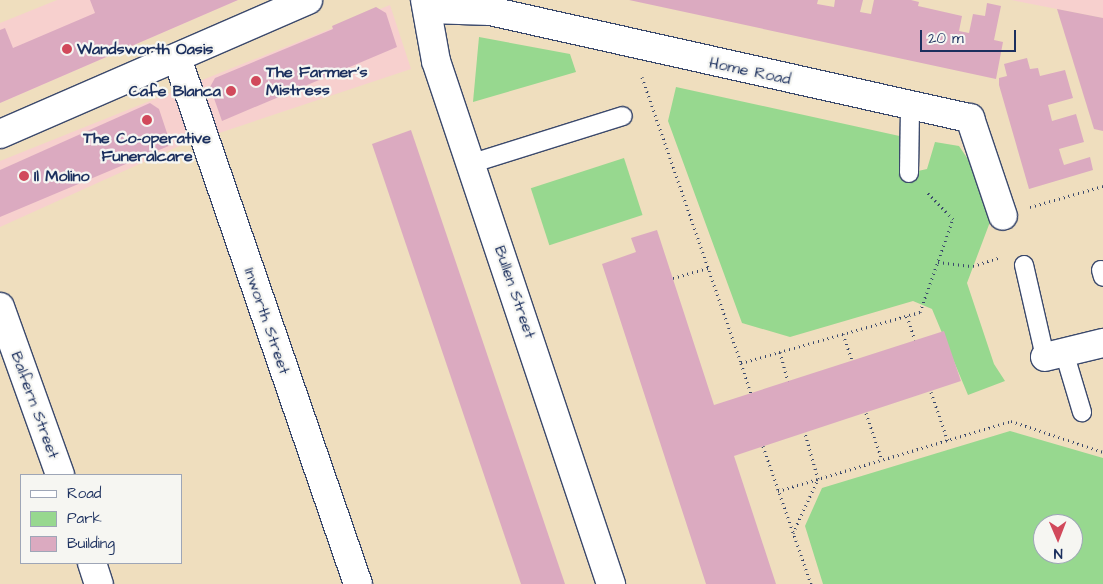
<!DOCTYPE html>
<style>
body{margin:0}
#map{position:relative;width:1103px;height:584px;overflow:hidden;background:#efdebe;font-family:"Architects Daughter",sans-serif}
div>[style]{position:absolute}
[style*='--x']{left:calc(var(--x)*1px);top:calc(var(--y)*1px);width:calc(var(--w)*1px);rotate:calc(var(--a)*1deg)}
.built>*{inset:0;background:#f7d0ce}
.green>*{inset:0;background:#97d88f;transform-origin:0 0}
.building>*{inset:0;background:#dbaac0}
.path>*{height:3px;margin-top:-1.5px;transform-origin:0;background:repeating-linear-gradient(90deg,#3b496c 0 1px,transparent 0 5px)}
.roads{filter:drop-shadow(1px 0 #3b496c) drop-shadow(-1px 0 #3b496c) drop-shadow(0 1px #3b496c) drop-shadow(0 -1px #3b496c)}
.service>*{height:18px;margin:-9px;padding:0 9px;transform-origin:9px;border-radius:9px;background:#fff}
.minor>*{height:28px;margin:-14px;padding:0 14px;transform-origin:14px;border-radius:14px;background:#fff}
.trunk>*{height:28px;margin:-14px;padding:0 14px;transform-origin:14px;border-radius:14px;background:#fff}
.dots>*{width:14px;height:14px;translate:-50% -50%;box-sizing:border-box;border:2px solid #f6f6f2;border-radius:50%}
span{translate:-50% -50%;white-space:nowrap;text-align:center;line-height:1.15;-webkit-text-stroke:4.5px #f6f6f2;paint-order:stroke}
.poi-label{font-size:16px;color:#1b2f5e;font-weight:700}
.left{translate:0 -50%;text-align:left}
.right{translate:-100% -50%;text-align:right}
.street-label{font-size:16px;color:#1b2f5e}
.legend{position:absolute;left:20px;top:474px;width:162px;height:90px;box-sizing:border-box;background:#f6f6f2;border:1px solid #9ea6b7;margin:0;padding:6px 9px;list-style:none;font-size:15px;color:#1b2f5e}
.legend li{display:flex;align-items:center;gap:10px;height:25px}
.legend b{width:25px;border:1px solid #9ea6b7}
.north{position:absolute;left:1033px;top:514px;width:50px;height:50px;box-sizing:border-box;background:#f6f6f2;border:1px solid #9ea6b7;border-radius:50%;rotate:179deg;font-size:14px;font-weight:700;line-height:20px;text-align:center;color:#1b2f5e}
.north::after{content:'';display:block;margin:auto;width:18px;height:22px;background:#d1495b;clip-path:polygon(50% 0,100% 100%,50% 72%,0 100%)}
.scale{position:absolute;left:920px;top:30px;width:96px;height:22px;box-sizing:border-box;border:2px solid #1b2f5e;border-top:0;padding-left:6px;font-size:15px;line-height:18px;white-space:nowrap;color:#1b2f5e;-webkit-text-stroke:4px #f6f6f2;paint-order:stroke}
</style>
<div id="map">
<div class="built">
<i style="clip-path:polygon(57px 0,238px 0,0 103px,0 23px)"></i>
<i style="clip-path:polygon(1011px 0,1103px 0,1103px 18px)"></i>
<i style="clip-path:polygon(390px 5px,411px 69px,177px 147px,0 227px,0 161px)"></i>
</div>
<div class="green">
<i style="clip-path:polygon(479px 37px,570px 54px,576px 72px,473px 102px)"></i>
<i style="clip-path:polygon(676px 87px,904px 137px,909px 173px,927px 169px,935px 142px,959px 146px,976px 171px,993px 214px,967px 283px,994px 364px,1005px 381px,968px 395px,932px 309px,913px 301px,790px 337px,742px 323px,668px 121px)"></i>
<i style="left:624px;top:158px;width:60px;height:98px;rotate:72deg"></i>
<i style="clip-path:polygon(evenodd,1010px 431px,1103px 458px,1103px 584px,823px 584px,805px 526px,822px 488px,1010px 431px,1043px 524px,1073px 524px,1073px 554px,1043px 554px,1043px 524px)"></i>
</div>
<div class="building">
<i style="clip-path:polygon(90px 0,238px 0,0 103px,0 30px,5px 28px,13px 48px,95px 13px)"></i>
<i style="clip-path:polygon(629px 0,818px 0,817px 4px,834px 7px,835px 0,863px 0,860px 12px,871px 14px,874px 0,911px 0,919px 2px,918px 6px,962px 16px,959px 31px,969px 33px,973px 14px,985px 16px,987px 3px,1001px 6px,994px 40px,1003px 42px,996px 79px)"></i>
<i style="clip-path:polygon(376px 7px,386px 13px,397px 47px,222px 121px,210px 87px,215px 78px,333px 29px,332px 26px)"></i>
<i style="clip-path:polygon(1057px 9px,1103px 18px,1103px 131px,1094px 129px)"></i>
<i style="clip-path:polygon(1027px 58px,1030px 69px,1038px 68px,1040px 76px,1065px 70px,1073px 98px,1048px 105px,1052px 121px,1076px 114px,1084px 142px,1059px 149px,1061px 156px,1064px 165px,1090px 157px,1093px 170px,1029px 189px,999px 85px,999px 78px,1007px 76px,1004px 64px)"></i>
<i style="clip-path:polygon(150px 103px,159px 109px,171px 145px,0 217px,0 170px)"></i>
<i style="clip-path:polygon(411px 130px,523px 460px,565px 584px,521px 584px,506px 540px,372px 144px)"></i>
<i style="clip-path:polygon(657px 230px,714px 405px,944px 331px,961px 381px,734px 456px,776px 584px,706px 584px,602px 264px,636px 252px,631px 238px)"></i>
</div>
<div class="path">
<i style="--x:642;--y:77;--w:303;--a:70.9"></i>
<i style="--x:741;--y:363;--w:186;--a:-15.9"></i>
<i style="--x:920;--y:312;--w:99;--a:-70.5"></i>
<i style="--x:953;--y:219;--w:39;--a:-134"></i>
<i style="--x:1030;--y:207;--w:76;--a:-16"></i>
<i style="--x:938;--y:262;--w:35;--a:7"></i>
<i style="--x:973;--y:266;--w:28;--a:-18"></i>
<i style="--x:673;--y:278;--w:37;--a:-16"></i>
<i style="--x:907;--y:316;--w:25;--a:72"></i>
<i style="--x:843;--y:334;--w:28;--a:71"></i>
<i style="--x:780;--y:352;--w:30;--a:75"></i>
<i style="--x:741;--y:363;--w:33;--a:72"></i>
<i style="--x:931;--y:392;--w:52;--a:70.9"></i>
<i style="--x:866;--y:413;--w:50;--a:71.2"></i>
<i style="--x:763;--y:446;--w:146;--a:70.8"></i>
<i style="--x:778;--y:491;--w:243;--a:-16.7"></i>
<i style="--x:1011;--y:421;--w:97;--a:18.6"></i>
<i style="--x:793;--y:533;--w:60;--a:-65.2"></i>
<i style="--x:818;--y:479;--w:48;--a:-105.8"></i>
</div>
<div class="roads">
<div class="service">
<i style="--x:470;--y:164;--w:160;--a:-17.4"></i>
<i style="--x:909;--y:173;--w:67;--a:-89.1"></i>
<i style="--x:1024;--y:265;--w:94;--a:77.1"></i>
<i style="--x:1101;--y:270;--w:7;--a:74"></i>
<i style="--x:1064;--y:352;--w:63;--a:73.3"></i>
</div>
<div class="minor">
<i style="--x:425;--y:0;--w:62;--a:79.8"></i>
<i style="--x:436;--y:61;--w:552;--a:71.5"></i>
<i style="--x:429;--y:9;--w:61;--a:1.9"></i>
<i style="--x:490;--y:11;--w:492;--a:12.6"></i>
<i style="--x:970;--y:118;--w:103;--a:71.4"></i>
<i style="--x:177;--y:58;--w:556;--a:71.01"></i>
<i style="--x:0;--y:307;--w:178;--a:70.3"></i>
<i style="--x:1045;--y:357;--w:60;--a:-13.6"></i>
<i style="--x:92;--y:563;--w:22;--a:72"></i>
</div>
<div class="trunk">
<i style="--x:0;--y:134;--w:336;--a:-23.5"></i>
</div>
</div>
<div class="dots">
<i style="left:67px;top:49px;background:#d1495b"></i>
<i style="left:256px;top:81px;background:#d1495b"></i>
<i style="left:231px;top:91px;background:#d1495b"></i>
<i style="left:147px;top:120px;background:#d1495b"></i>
<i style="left:24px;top:176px;background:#d1495b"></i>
</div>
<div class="poi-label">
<span class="left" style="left:77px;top:49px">Wandsworth Oasis</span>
<span class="left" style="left:266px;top:81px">The Farmer's<br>Mistress</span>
<span class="right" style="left:221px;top:91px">Cafe Blanca</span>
<span style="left:147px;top:147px">The Co-operative<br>Funeralcare</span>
<span class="left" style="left:34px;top:176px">Il Molino</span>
</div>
<div class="street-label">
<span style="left:750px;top:71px;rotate:12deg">Home Road</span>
<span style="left:515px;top:292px;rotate:71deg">Bullen Street</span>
<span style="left:267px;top:321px;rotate:71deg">Inworth Street</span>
<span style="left:35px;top:405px;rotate:70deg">Balfern Street</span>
</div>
<ul class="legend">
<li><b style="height:6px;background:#fff"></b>Road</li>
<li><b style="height:14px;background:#97d88f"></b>Park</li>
<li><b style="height:14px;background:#dbaac0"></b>Building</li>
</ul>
<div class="north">N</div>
<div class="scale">20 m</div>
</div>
